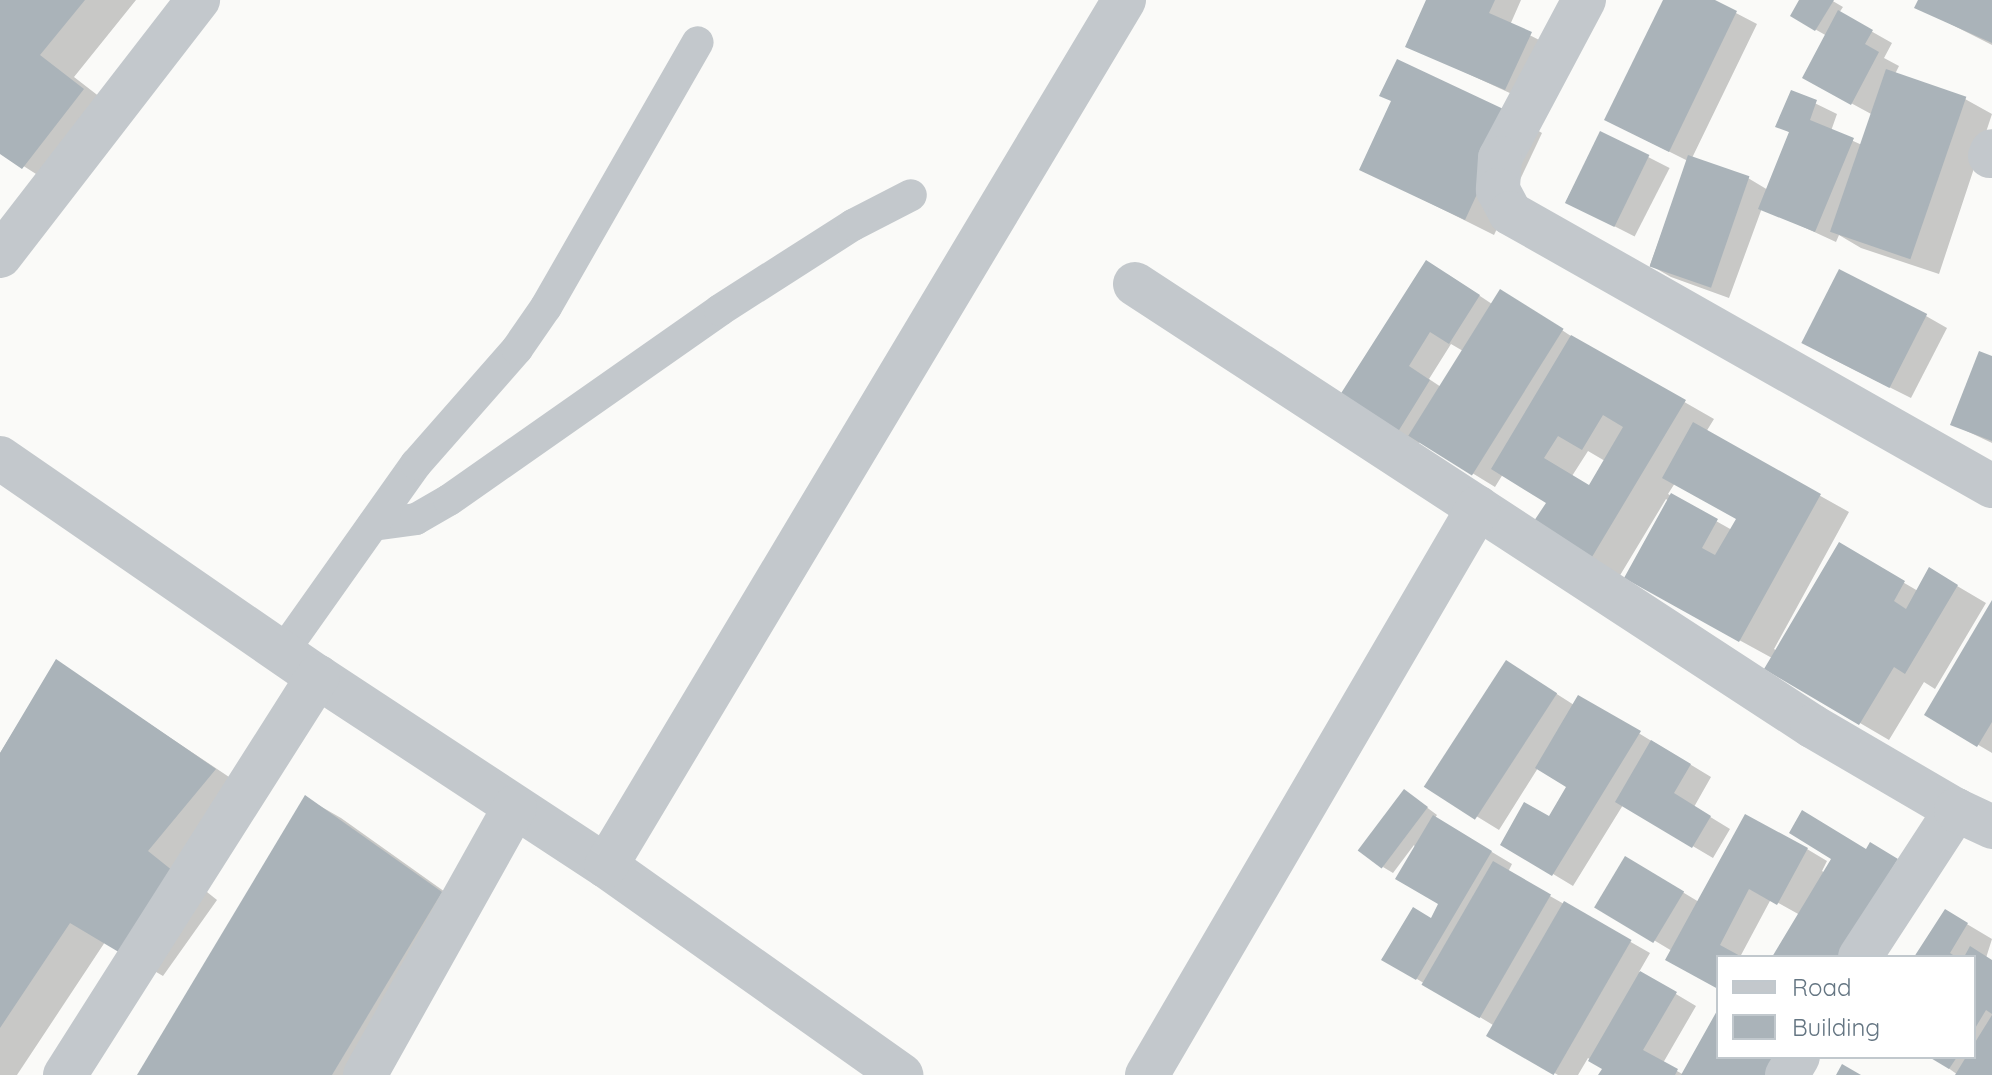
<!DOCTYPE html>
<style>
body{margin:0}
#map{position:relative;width:1992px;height:1075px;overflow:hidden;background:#fafaf8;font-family:Quicksand,sans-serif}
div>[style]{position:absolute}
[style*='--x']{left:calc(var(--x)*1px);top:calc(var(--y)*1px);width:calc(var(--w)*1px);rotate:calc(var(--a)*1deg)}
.shadow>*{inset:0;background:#0003;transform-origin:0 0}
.building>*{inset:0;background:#aab3b9;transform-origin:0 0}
.lane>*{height:32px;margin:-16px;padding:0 16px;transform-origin:16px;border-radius:16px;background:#c3c8cc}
.street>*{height:44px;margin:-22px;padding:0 22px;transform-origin:22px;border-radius:22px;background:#c3c8cc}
span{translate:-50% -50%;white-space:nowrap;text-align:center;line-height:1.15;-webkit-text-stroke:8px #fff;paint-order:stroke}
.legend{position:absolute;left:1716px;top:955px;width:260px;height:104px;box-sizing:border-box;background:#fff;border:2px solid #c1c8cd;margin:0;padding:10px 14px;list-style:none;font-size:24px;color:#657683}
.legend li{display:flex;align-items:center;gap:16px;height:40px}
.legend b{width:40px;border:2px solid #c1c8cd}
</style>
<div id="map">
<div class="shadow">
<i style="clip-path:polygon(0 0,136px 0,74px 77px,118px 111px,58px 188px,0 151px)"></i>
<i style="clip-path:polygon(1428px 0,1521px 0,1510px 25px,1551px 46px,1527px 101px,1408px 46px)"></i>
<i style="clip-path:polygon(1665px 0,1711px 0,1757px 24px,1692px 158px,1748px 178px,1768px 190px,1791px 133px,1778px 126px,1792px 92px,1837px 114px,1831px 131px,1862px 145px,1873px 115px,1825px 89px,1827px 36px,1792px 16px,1802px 0,1831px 0,1843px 7px,1839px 13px,1892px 43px,1884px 58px,1899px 66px,1895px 74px,1965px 99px,1992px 114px,1939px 274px,1861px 248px,1839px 235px,1836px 242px,1762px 208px,1729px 298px,1671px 277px,1650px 265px,1688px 161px,1628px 131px)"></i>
<i style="clip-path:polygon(1920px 0,1992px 0,1992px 45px,1917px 7px)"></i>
<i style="clip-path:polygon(1513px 116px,1542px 133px,1494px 235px,1362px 169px)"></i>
<i style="left:1601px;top:133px;width:77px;height:77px;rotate:27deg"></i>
<i style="clip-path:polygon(evenodd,1447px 274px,1492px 304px,1521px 303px,1583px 344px,1714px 419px,1706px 432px,1849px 512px,1774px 649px,1777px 651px,1839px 545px,1918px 591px,1930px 570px,1986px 603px,1935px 689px,1924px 682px,1889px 740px,1766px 668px,1772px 658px,1655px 594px,1669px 501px,1666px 499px,1619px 577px,1590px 561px,1548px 502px,1503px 474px,1495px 487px,1420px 441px,1418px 446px,1341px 397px,1447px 274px,1451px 344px,1463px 351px,1441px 387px,1429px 379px,1451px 344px,1447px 274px,1588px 451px,1605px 461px,1590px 487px,1572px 476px,1588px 451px,1447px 274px,1675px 483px,1738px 519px,1732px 530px,1668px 494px,1675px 483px)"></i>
<i style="clip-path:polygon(1926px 316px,1947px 328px,1911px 398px,1825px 355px)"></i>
<i style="clip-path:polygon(1992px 358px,1992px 443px,1952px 424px)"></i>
<i style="clip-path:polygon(1992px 604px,1992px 753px,1926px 714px)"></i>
<i style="clip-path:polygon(57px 662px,250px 791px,182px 872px,217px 900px,163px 976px,105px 942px,17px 1075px,0 1075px,0 753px)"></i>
<i style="clip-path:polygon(1527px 675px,1574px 705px,1579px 697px,1711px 777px,1694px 807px,1730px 829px,1713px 858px,1623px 805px,1573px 886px,1503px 844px,1549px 819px,1568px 786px,1538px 768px,1499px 830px,1429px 787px)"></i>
<i style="clip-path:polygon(1405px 791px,1437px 815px,1435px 818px,1512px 864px,1508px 872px,1650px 953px,1639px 972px,1696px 1006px,1663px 1063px,1684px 1075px,1718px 1013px,1718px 1057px,1804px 1075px,1600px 1075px,1604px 1068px,1588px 1058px,1578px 1075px,1558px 1075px,1488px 1034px,1493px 1025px,1384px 959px,1432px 920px,1441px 904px,1414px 845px,1393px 873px,1383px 867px)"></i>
<i style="clip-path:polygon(306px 798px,341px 818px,476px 914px,379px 1075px,140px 1075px)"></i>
<i style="clip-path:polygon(1807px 849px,1827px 861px,1822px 871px,1825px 873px,1867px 851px,1866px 957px,1774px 957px,1800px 915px,1771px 899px,1740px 957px,1718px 957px,1718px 987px,1672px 951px,1597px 906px,1626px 858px,1699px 902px)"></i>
<i style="clip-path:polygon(1945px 911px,1992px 939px,1986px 958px,1992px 961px,1992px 1075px,1958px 1075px,1933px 1057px,1974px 1057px,1974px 957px,1917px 957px)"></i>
</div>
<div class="building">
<i style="clip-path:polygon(0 0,85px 0,40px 55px,84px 89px,22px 169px,0 154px)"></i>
<i style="clip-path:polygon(1426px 0,1495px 0,1489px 13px,1532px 32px,1505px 90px,1405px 47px)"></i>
<i style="clip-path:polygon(1663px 0,1715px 0,1737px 11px,1669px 152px,1604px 120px)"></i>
<i style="clip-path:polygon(1799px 0,1834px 0,1815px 31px,1790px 16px)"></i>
<i style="clip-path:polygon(1918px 0,1992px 0,1992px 43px,1914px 8px)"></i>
<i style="clip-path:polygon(1838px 10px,1873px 30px,1865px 44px,1879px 52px,1851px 105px,1802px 78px)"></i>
<i style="clip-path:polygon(1397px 59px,1514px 114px,1465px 220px,1359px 170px,1391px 101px,1379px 96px)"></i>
<i style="left:1886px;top:69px;width:85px;height:172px;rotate:19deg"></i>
<i style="clip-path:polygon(1791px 90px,1817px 100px,1810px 120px,1854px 138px,1815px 232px,1758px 209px,1789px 132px,1775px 127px)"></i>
<i style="left:1600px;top:131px;width:55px;height:80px;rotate:26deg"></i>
<i style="left:1688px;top:155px;width:65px;height:118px;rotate:19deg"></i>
<i style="clip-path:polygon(1426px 260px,1480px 295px,1449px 344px,1430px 332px,1409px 366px,1430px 380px,1396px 435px,1338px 398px)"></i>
<i style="left:1839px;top:269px;width:99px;height:83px;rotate:27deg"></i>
<i style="left:1500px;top:289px;width:75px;height:173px;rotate:32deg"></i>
<i style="clip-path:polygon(evenodd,1571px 335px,1686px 400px,1589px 562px,1530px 527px,1546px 503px,1491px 469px,1571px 335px,1603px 415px,1623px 427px,1589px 485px,1544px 458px,1558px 436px,1582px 450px,1603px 415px)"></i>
<i style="clip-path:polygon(1979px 351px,1992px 356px,1992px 441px,1950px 425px)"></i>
<i style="clip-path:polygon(1693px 422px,1821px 494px,1739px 642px,1624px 578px,1671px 493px,1718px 519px,1702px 548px,1715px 555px,1736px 519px,1662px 478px)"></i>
<i style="clip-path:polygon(1839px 542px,1905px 581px,1894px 601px,1906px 609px,1929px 567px,1958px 585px,1905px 674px,1894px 667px,1859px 725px,1764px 669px)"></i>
<i style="clip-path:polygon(1992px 600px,1992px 722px,1977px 747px,1924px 715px)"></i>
<i style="clip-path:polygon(56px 659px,216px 769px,148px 851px,183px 879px,127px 957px,70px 923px,0 1028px,0 753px)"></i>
<i style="left:1506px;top:660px;width:61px;height:151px;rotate:33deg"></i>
<i style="clip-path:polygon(1578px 695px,1641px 731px,1552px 876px,1500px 845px,1524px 802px,1549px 816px,1566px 787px,1535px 768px)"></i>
<i style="clip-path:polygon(1651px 740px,1691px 764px,1674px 793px,1711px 816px,1692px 848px,1615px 802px)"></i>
<i style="left:1404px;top:789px;width:30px;height:77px;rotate:37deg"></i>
<i style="clip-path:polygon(305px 795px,442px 892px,332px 1075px,137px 1075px)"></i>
<i style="clip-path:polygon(1802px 810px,1866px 849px,1870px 842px,1898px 859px,1838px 957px,1772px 957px,1831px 859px,1789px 833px)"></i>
<i style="clip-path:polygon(1745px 814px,1808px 848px,1777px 905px,1749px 889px,1720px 945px,1742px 957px,1718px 957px,1718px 989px,1665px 960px)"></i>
<i style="clip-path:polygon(1433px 815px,1492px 851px,1416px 980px,1381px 960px,1413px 907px,1431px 918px,1438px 904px,1395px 879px)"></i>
<i style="left:1625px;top:856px;width:69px;height:60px;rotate:31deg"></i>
<i style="left:1493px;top:861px;width:67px;height:143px;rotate:30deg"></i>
<i style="left:1564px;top:901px;width:78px;height:156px;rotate:30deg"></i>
<i style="clip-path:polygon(1945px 909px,1968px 923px,1950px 953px,1956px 957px,1914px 957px)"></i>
<i style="clip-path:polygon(1970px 946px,1992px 960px,1992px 1014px,1986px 1010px,1974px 1030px,1974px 957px,1964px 957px)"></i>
<i style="clip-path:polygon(1640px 971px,1677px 992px,1643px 1050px,1678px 1069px,1675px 1075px,1598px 1075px,1602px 1069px,1588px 1061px)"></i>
<i style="clip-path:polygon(1718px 1009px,1718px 1057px,1776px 1057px,1766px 1075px,1681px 1075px)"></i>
<i style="clip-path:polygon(1992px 1015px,1992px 1075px,1955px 1075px,1966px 1057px,1974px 1057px,1974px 1044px)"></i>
<i style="clip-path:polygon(1929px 1057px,1957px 1057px,1949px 1069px)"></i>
<i style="clip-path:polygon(1842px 1064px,1861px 1075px,1836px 1075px)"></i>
</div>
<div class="lane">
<i style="--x:373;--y:525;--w:43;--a:-7.9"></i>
<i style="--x:416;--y:519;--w:38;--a:-30"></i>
<i style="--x:449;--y:500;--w:331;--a:-35"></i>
<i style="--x:720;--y:310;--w:158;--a:-32.6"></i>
<i style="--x:853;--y:225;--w:65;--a:-27.3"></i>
<i style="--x:282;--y:653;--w:232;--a:-54.7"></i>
<i style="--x:416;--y:464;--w:153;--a:-48.7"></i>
<i style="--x:517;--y:349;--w:51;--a:-55.4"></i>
<i style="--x:546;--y:307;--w:305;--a:-60.2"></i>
</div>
<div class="street">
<i style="--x:1584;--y:0;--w:179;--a:118"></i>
<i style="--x:1500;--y:158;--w:32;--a:94"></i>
<i style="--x:1498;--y:190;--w:26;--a:62"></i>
<i style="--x:1510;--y:213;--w:554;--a:29.53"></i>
<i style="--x:1990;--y:156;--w:5;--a:-68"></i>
<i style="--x:0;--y:256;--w:324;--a:-52.3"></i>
<i style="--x:1135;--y:284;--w:809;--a:33.14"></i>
<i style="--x:1812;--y:726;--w:167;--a:30.3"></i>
<i style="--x:0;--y:458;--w:386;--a:34.6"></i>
<i style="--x:318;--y:677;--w:344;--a:33.3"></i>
<i style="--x:606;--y:866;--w:362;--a:35.3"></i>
<i style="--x:606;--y:866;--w:1009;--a:-59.11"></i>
<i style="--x:1860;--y:957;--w:176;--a:-56.9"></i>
<i style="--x:1956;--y:810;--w:40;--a:25"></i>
<i style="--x:65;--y:1075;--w:472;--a:-57.6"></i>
<i style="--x:365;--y:1075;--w:307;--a:-60.8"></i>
<i style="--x:1147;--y:1075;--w:657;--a:-59.72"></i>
<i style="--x:1787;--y:1075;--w:21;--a:-59"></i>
</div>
<ul class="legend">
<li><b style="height:10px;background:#c3c8cc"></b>Road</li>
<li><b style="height:22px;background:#aab3b9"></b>Building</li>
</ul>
</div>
